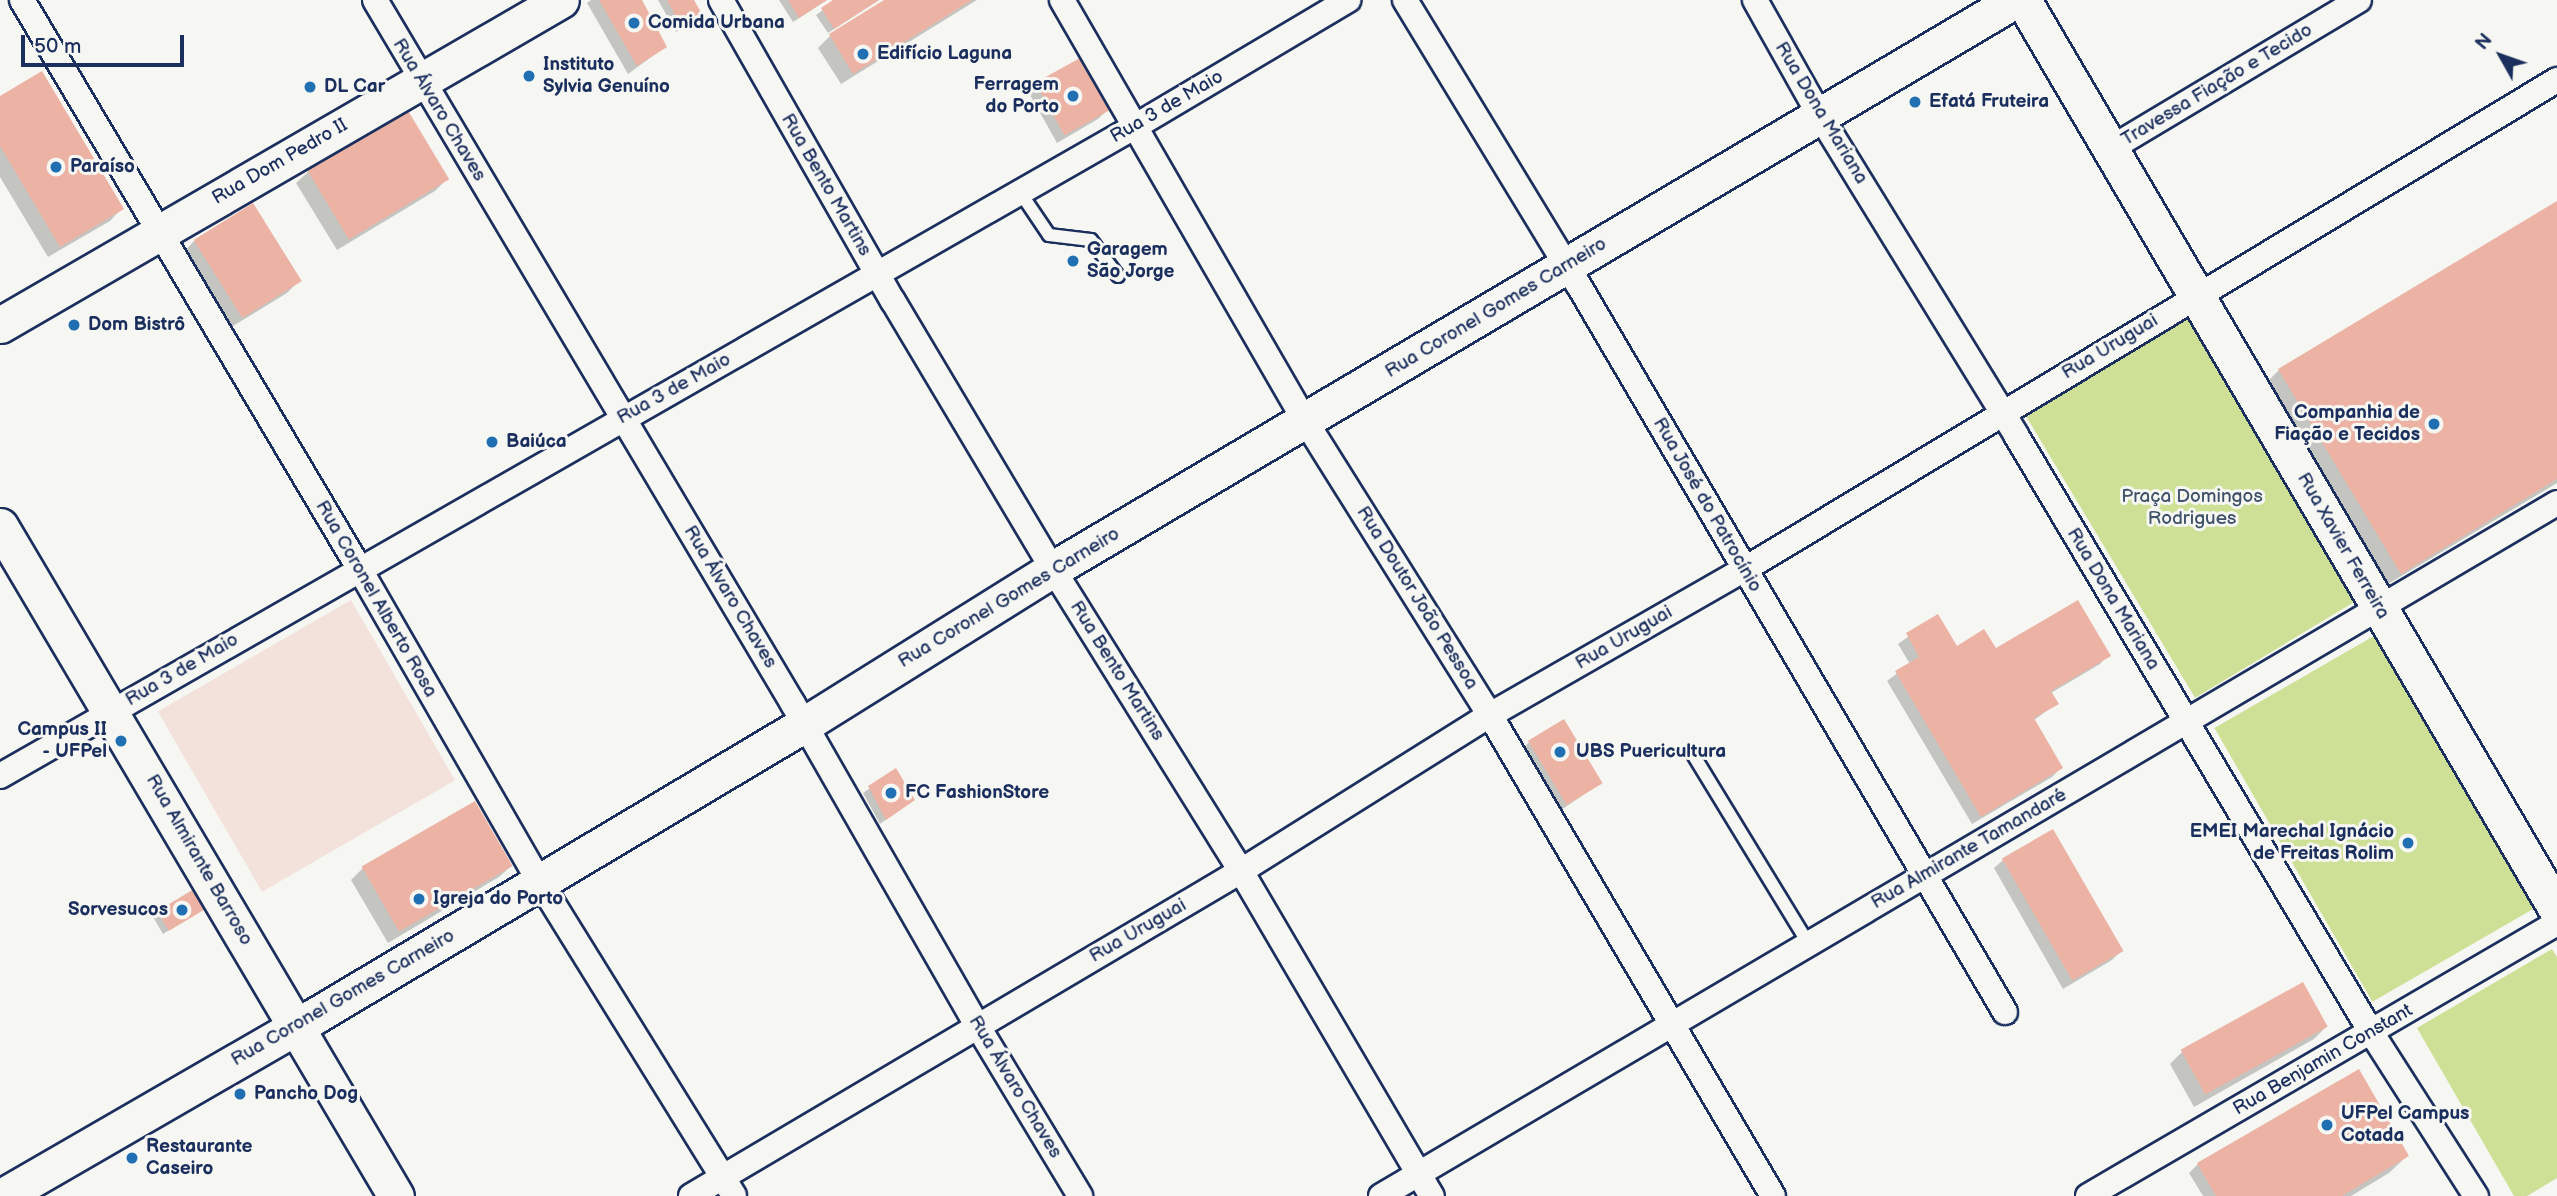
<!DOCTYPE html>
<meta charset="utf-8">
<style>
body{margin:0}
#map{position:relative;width:2557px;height:1196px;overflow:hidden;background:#f6f6f2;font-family:"Balsamiq Sans",sans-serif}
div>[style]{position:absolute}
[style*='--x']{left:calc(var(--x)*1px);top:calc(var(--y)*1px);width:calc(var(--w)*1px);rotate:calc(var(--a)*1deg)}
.built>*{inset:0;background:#f3e2db;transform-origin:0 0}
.green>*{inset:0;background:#cde095;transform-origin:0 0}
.shadow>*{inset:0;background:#0003}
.building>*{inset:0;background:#ecb3a4;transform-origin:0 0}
.roads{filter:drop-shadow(2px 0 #1b2f5e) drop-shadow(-2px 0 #1b2f5e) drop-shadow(0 2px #1b2f5e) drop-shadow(0 -2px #1b2f5e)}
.lane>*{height:12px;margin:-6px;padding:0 6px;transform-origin:6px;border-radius:6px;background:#f6f6f2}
.street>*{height:24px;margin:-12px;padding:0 12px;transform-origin:12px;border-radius:12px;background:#f6f6f2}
.secondary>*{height:35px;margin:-17.5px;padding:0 17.5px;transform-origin:17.5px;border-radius:17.5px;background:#f6f6f2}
.dots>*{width:19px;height:19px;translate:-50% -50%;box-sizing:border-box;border:4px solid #f6f6f2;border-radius:50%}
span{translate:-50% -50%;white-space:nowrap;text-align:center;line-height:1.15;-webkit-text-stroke:6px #f6f6f2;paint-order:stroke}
.poi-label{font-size:19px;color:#1b2f5e;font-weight:700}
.left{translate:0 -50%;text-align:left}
.right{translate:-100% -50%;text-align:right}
.street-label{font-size:19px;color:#1b2f5e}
.park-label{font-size:19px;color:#3f5269}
.north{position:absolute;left:2466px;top:21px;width:70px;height:70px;-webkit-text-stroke:5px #f6f6f2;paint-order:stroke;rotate:310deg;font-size:19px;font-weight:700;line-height:28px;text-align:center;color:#1b2f5e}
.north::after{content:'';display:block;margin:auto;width:24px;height:32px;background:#1b2f5e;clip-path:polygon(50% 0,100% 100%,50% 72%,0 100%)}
.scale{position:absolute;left:21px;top:35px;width:163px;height:32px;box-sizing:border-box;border:4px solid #1b2f5e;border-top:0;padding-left:9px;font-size:21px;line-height:24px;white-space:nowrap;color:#1b2f5e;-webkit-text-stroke:5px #f6f6f2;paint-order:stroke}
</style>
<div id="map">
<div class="built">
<i style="left:351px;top:600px;width:208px;height:223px;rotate:60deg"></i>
</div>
<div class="green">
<i style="left:2188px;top:317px;width:330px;height:190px;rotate:59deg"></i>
<i style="left:2379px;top:633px;width:316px;height:190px;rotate:60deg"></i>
<i style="clip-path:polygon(2552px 949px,2557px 957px,2557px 1178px,2527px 1196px,2514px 1196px,2417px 1028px)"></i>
</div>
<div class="shadow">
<i style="clip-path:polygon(591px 0,640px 0,665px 47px,628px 74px,587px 3px)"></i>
<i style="clip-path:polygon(658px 0,692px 0,700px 16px,676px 32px)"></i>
<i style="clip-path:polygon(779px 0,827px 0,793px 22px)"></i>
<i style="clip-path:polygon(837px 0,879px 0,828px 33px,816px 15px)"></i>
<i style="clip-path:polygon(888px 0,977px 0,841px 84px,818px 48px,830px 36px)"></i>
<i style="clip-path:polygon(1038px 84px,1107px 110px,1098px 119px,1057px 143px,1029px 93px)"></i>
<i style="clip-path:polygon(0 98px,121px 209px,110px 221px,48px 257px,0 177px)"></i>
<i style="clip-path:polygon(308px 172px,447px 179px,435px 191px,337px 250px,296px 183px)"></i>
<i style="clip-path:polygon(2557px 203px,2557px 483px,2388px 584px,2267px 382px,2279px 370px)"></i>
<i style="clip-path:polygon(194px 241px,299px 281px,287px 293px,228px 329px,183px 253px)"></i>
<i style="clip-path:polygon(1937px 616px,1956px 648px,2108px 655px,2100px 664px,2051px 693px,2057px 703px,2033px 721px,2061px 768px,2052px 777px,1972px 824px,1887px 681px,1910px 664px,1898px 644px)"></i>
<i style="clip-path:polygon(1529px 742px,1601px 783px,1558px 812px,1521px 751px)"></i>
<i style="clip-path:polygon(895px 771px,913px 800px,880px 824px,863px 793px)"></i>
<i style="clip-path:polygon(2052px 831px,2121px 951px,2112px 960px,2063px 989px,1994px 868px,2003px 860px)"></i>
<i style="clip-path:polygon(511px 866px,499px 877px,388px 943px,351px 880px,363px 868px)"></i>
<i style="clip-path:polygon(203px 909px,163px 934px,153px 917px,158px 911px)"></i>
<i style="clip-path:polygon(2326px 1027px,2314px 1039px,2194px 1107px,2170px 1064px,2182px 1052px)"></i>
<i style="clip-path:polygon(2407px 1156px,2389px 1173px,2351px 1196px,2203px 1196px,2189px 1173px,2198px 1164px)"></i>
</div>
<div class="building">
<i style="clip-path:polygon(599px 0,642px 0,667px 47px,637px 66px)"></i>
<i style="clip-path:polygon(667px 0,694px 0,703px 16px,682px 28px)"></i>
<i style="clip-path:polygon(788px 0,827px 0,799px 18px)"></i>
<i style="clip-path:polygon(833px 0,879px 0,834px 29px,821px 8px)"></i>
<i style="clip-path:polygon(884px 0,972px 0,853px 74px,829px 34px)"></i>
<i style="left:1080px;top:58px;width:60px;height:51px;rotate:61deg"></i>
<i style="clip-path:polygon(42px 71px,124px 209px,60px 247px,0 146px,0 96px)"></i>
<i style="left:407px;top:109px;width:82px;height:117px;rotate:59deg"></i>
<i style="clip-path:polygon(2557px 201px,2557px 479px,2401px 574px,2278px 369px)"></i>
<i style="left:253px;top:203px;width:92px;height:70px;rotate:58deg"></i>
<i style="clip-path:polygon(2078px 600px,2111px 656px,2051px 691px,2059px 704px,2034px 718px,2063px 768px,1981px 817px,1895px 671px,1919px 657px,1906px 633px,1938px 614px,1957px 646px,1984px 629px,1996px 648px)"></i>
<i style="left:1564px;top:719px;width:75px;height:42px;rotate:59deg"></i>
<i style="clip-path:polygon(896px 768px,915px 800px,886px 820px,868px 786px)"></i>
<i style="left:475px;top:801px;width:75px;height:131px;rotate:60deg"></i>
<i style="left:2053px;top:829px;width:141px;height:59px;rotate:60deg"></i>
<i style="left:194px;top:889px;width:23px;height:43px;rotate:59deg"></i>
<i style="left:2303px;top:982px;width:51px;height:140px;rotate:61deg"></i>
<i style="clip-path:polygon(2359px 1069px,2409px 1156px,2342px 1196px,2216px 1196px,2197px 1163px)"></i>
</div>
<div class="roads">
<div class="lane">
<i style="--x:1020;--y:192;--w:52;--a:56"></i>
<i style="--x:1049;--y:235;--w:42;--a:6.8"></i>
<i style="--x:1091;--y:240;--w:45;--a:53.1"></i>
<i style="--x:1694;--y:756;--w:219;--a:58.6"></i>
</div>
<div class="street">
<i style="--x:22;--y:0;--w:660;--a:59.32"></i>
<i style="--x:359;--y:568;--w:361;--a:60.1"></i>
<i style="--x:539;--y:881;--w:370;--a:58.2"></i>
<i style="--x:375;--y:0;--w:819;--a:59.3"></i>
<i style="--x:793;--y:704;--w:370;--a:60.2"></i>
<i style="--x:977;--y:1025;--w:200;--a:58.9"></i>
<i style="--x:721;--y:0;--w:347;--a:60.3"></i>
<i style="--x:893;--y:301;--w:312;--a:59.2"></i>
<i style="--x:1053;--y:569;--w:356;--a:58.1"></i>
<i style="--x:1241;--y:871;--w:377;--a:59.6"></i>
<i style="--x:1062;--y:0;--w:487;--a:60"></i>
<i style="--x:1306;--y:422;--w:346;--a:57.9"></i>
<i style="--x:1490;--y:715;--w:558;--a:59.53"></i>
<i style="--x:1405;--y:0;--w:333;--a:58.7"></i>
<i style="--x:1578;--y:284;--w:844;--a:59.61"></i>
<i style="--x:1755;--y:0;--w:133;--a:60.7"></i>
<i style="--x:1820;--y:116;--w:374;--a:58.4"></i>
<i style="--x:2016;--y:435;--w:695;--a:59.26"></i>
<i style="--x:2371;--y:1032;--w:195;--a:57.4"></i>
<i style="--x:2110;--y:149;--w:290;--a:-30.9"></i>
<i style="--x:0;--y:776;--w:1309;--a:-29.78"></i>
<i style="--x:1136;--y:126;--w:247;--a:-30.7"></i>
<i style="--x:691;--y:1196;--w:639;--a:-30.58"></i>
<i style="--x:1241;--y:871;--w:294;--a:-32.1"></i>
<i style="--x:1490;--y:715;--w:294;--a:-29.8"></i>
<i style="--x:1745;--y:569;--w:948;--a:-31.06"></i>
<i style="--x:1381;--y:1196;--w:1365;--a:-30.51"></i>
<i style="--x:2088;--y:1196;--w:543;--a:-30.2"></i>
</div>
<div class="secondary">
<i style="--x:2023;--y:0;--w:1055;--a:59.6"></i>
<i style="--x:0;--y:325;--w:648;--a:-30.08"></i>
<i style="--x:0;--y:526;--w:778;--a:59.42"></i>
<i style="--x:3;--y:1196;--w:358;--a:-30"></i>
<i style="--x:313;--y:1017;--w:573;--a:-30.78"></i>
<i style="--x:805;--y:724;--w:292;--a:-32"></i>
<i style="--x:1053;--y:569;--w:1118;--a:-30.6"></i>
</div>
</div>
<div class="dots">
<i style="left:634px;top:23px;background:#1f6fb2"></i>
<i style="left:863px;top:54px;background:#1f6fb2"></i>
<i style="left:529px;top:76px;background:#1f6fb2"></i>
<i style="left:310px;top:87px;background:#1f6fb2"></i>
<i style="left:1073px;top:96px;background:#1f6fb2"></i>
<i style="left:1915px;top:102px;background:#1f6fb2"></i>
<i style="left:56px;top:167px;background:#1f6fb2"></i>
<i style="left:1073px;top:261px;background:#1f6fb2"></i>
<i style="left:74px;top:325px;background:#1f6fb2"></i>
<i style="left:2434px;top:424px;background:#1f6fb2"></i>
<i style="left:492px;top:442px;background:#1f6fb2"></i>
<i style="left:121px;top:741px;background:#1f6fb2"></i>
<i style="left:1560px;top:752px;background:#1f6fb2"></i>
<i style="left:891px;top:793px;background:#1f6fb2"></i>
<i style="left:2408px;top:843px;background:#1f6fb2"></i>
<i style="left:419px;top:899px;background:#1f6fb2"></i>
<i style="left:182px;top:910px;background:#1f6fb2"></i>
<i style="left:240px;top:1094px;background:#1f6fb2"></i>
<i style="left:2327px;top:1125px;background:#1f6fb2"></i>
<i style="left:132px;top:1158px;background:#1f6fb2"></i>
</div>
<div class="poi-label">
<span class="left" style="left:648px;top:23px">Comida Urbana</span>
<span class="left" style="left:877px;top:54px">Edifício Laguna</span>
<span class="left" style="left:543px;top:76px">Instituto<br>Sylvia Genuíno</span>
<span class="right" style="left:1059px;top:96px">Ferragem<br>do Porto</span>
<span class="left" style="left:324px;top:87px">DL Car</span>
<span class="left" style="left:1929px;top:102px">Efatá Fruteira</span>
<span class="left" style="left:70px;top:167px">Paraíso</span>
<span class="left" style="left:1087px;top:261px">Garagem<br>São Jorge</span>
<span class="left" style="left:88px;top:325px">Dom Bistrô</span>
<span class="right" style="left:2420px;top:424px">Companhia de<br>Fiação e Tecidos</span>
<span class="left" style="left:506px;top:442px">Baiúca</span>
<span class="right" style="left:107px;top:741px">Campus II<br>- UFPel</span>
<span class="left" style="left:1576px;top:752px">UBS Puericultura</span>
<span class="left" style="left:905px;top:793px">FC FashionStore</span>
<span class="right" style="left:2394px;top:843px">EMEI Marechal Ignácio<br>de Freitas Rolim</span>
<span class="left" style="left:433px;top:899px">Igreja do Porto</span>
<span class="right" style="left:168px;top:910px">Sorvesucos</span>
<span class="left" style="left:254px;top:1094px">Pancho Dog</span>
<span class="left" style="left:2341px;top:1125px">UFPel Campus<br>Cotada</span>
<span class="left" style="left:146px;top:1158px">Restaurante<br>Caseiro</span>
</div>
<div class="street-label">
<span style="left:2217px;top:85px;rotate:-31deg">Travessa Fiação e Tecido</span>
<span style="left:1167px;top:107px;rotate:-30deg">Rua 3 de Maio</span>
<span style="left:439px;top:110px;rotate:59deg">Rua Álvaro Chaves</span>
<span style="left:1821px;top:113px;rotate:59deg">Rua Dona Mariana</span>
<span style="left:280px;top:162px;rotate:-30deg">Rua Dom Pedro II</span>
<span style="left:826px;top:185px;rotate:60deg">Rua Bento Martins</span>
<span style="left:1496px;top:308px;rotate:-31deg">Rua Coronel Gomes Carneiro</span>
<span style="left:2110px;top:347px;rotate:-31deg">Rua Uruguai</span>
<span style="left:674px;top:389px;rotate:-29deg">Rua 3 de Maio</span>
<span style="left:1707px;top:505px;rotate:60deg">Rua José do Patrocínio</span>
<span style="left:2343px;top:546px;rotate:60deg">Rua Xavier Ferreira</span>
<span style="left:730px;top:597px;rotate:59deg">Rua Álvaro Chaves</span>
<span style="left:1009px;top:598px;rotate:-31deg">Rua Coronel Gomes Carneiro</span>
<span style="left:1417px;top:598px;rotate:58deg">Rua Doutor João Pessoa</span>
<span style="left:376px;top:599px;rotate:60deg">Rua Coronel Alberto Rosa</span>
<span style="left:2113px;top:599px;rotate:59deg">Rua Dona Mariana</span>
<span style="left:1624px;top:638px;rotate:-30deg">Rua Uruguai</span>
<span style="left:182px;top:670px;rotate:-30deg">Rua 3 de Maio</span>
<span style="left:1117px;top:671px;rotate:58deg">Rua Bento Martins</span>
<span style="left:1969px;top:849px;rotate:-30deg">Rua Almirante Tamandaré</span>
<span style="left:199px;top:860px;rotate:60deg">Rua Almirante Barroso</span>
<span style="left:1138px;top:931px;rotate:-30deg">Rua Uruguai</span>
<span style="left:343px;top:998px;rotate:-30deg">Rua Coronel Gomes Carneiro</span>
<span style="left:2323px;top:1060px;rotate:-30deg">Rua Benjamin Constant</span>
<span style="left:1015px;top:1087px;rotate:59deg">Rua Álvaro Chaves</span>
</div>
<div class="park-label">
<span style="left:2192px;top:508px">Praça Domingos<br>Rodrigues</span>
</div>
<div class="north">N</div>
<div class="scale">50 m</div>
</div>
